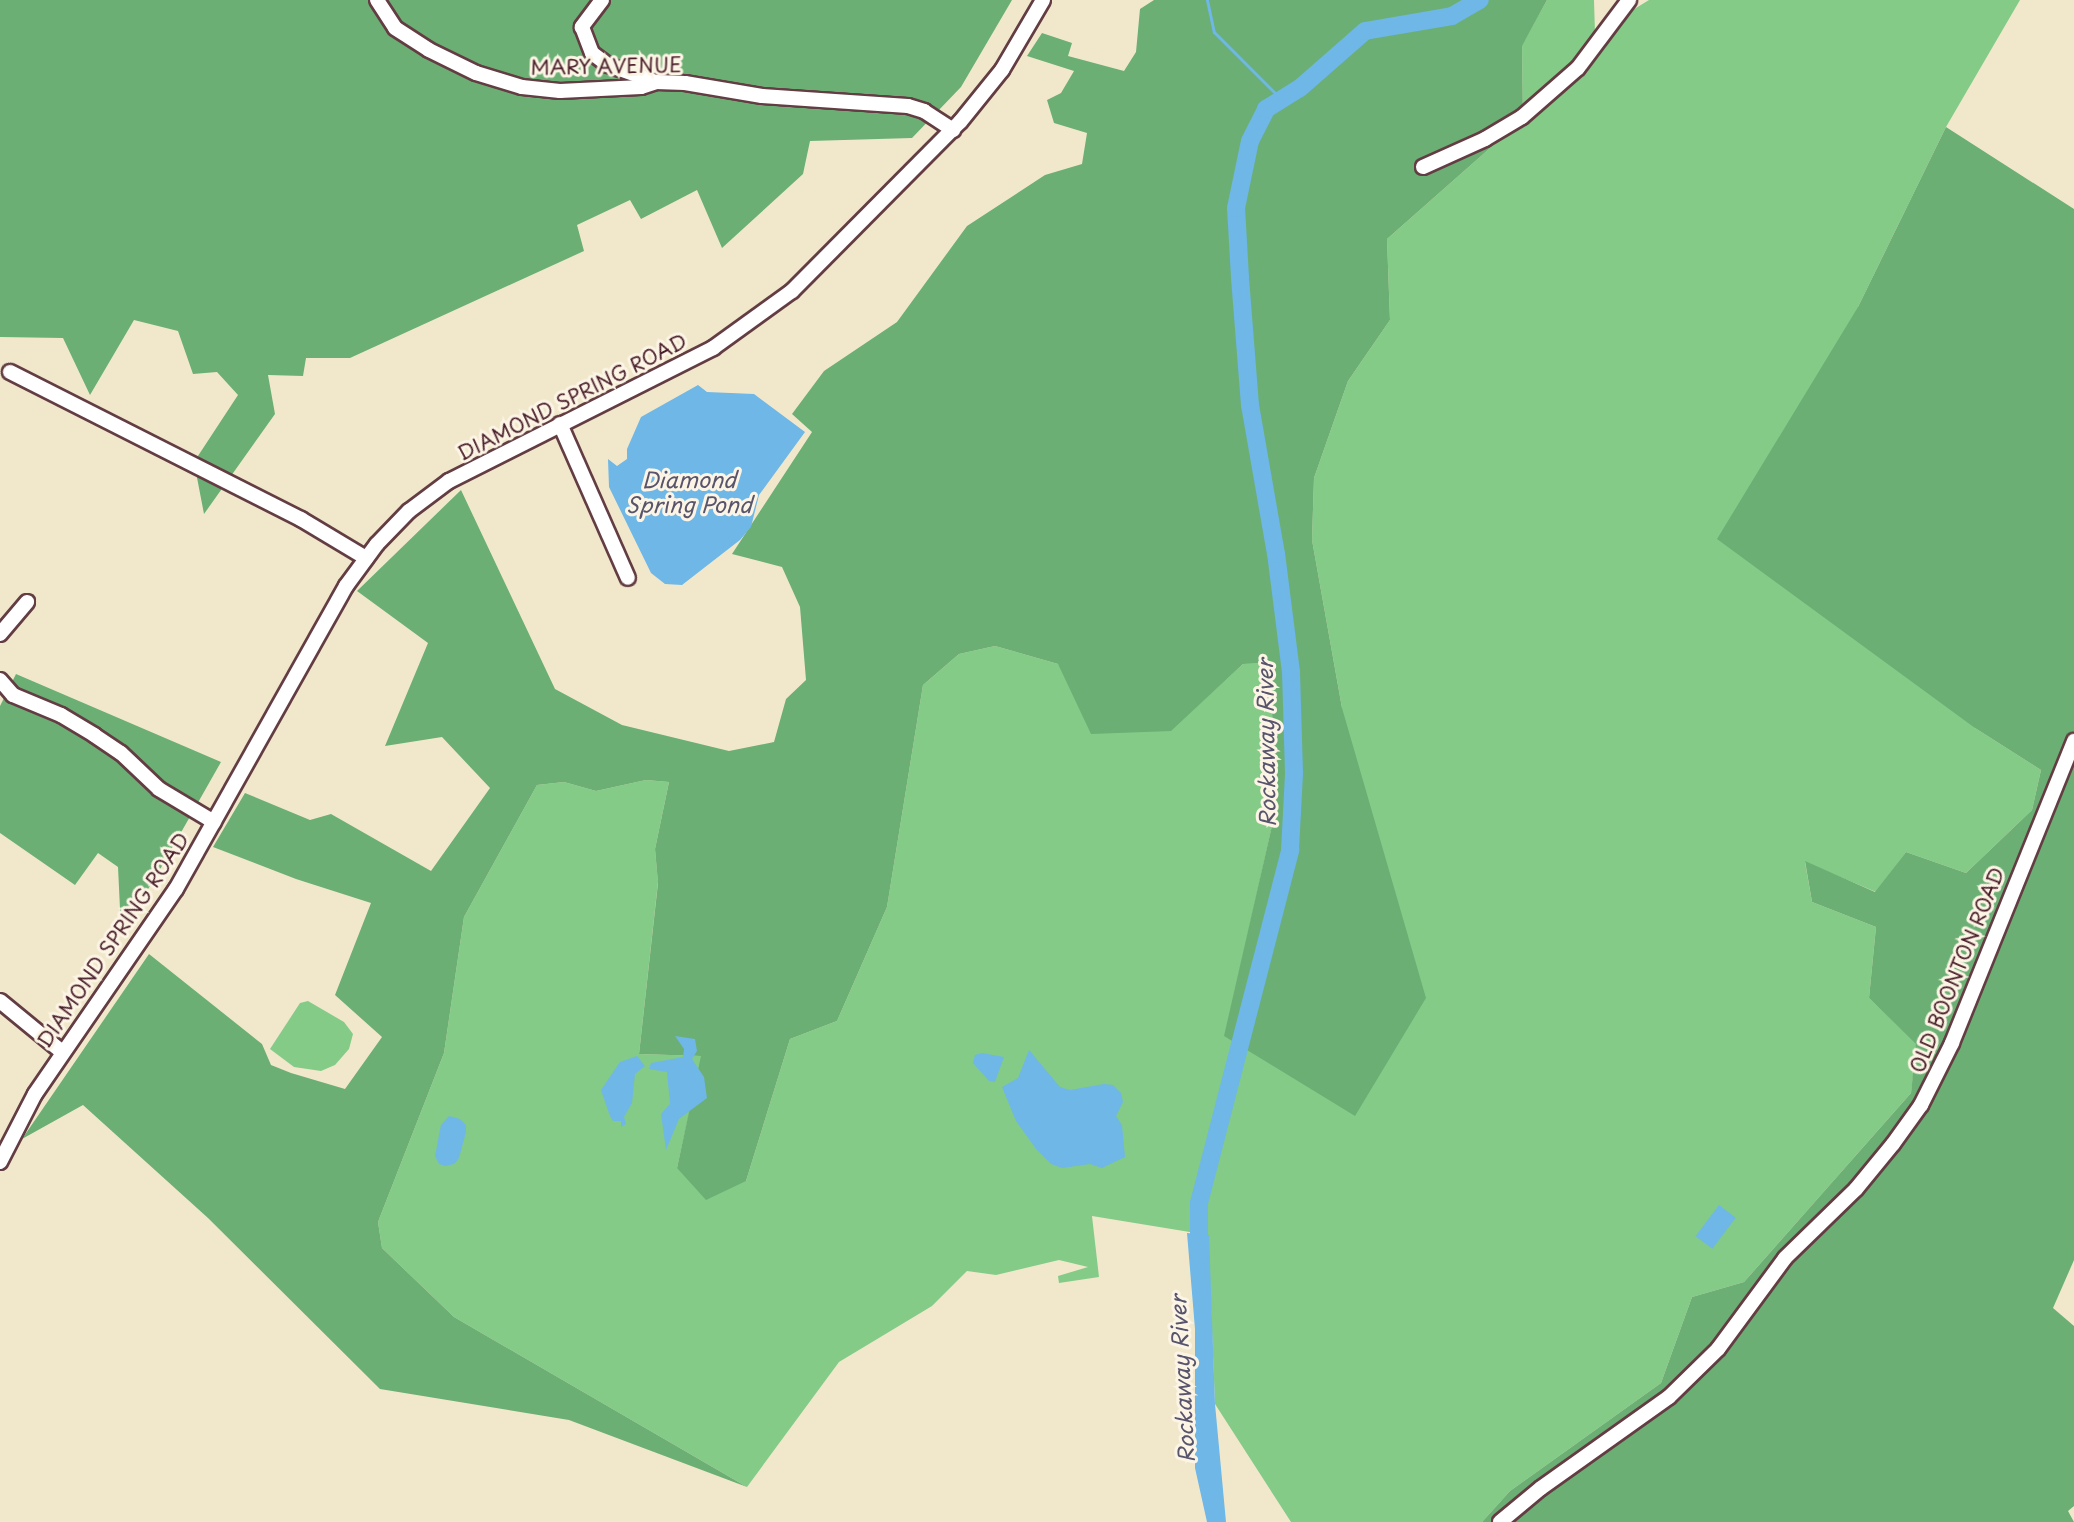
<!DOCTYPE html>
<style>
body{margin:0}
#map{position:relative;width:2074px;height:1522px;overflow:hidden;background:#f1e8cc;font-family:"Playpen Sans",sans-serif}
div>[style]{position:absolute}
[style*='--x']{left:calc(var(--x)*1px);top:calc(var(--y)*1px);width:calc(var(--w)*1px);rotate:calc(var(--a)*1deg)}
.green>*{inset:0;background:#84cb87}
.forest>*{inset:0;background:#6baf74}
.water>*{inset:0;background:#6eb7e6;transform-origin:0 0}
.stream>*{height:3px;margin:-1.5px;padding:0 1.5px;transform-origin:1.5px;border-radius:1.5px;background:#6eb7e6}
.river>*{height:18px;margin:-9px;padding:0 9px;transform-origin:9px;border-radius:9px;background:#6eb7e6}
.roads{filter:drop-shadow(2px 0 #633d43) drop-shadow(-2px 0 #633d43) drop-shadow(0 2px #633d43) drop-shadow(0 -2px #633d43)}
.minor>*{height:14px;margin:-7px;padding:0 7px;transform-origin:7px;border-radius:7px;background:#fff}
span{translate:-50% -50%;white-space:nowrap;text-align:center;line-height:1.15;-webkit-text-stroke:6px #fcf5e5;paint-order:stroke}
.street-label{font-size:20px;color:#4a1f2b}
.water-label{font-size:22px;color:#57546c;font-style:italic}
</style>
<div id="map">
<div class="green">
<i style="clip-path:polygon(1547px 0,1594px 0,1595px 33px,1649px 0,2020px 0,1946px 127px,1858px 307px,1975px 728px,2041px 770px,2032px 810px,1966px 873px,1906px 852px,1876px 892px,1805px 862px,1812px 902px,1876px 927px,1869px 998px,1917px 1044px,1911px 1093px,1744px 1282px,1692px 1297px,1661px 1383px,1510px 1491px,1482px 1522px,1291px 1522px,1215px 1404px,1208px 1235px,1092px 1216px,1099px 1277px,1059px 1283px,1058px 1276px,1088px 1267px,1059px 1260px,996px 1275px,967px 1271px,932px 1306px,839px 1362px,747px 1487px,454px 1317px,382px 1248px,378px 1222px,444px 1053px,464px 917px,537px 785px,564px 782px,596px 791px,646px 780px,669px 782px,655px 849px,658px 882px,639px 1054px,702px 1056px,677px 1168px,746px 1181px,790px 1039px,837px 1021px,887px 907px,923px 685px,959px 654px,995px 646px,1058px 664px,1171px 730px,1243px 664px,1270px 663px,1276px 808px,1225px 1036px,1342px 708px,1312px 540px,1314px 478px,1348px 381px,1390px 320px,1387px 239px,1523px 119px,1522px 45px)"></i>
<i style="clip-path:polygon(308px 1001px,344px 1022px,353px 1034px,349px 1049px,335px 1065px,321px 1071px,294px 1067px,270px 1049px,300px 1003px)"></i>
</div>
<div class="forest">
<i style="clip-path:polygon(0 0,1012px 0,961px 87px,912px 138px,810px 141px,803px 174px,722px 248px,697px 190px,641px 219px,630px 200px,577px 225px,584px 251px,350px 358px,306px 358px,303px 376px,268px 375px,275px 414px,204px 514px,194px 462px,238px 395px,217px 372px,193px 374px,178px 331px,134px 320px,90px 395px,63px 338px,0 337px)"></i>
<i style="clip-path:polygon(1154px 0,1547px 0,1522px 46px,1523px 119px,1387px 239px,1390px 320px,1348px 381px,1314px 478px,1312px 540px,1342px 708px,1426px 998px,1355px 1116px,1224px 1036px,1276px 808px,1270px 663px,1243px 664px,1171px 731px,1091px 734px,1058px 664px,995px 646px,959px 654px,923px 685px,887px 907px,837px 1021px,790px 1039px,746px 1181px,706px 1200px,677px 1168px,701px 1056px,639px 1054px,658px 883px,655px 849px,669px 782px,646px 780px,596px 791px,564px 782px,537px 785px,464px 917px,444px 1053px,378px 1222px,382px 1248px,454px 1317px,747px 1487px,569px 1420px,380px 1389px,208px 1218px,83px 1105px,22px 1139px,149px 954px,262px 1044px,271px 1065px,291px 1073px,345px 1089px,382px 1037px,335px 995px,371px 903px,296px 879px,213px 847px,245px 793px,310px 820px,331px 814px,431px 871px,490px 788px,442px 737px,385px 746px,428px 643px,357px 591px,461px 490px,555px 689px,622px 725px,729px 751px,774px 742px,786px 699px,806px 680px,800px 607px,782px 567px,732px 554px,812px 432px,792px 414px,824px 371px,897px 322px,967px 226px,1045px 175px,1082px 164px,1087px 133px,1054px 123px,1047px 100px,1061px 93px,1074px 71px,1027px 56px,1042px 33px,1072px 43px,1068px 56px,1124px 71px,1136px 52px,1140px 9px)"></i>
<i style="clip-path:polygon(1946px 127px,2074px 209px,2074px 1260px,2053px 1308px,2074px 1326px,2074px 1506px,2068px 1511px,2074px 1522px,1482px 1522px,1510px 1491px,1661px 1383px,1692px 1297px,1744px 1282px,1911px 1093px,1916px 1044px,1869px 998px,1876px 927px,1812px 902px,1805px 861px,1875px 892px,1906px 852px,1966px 873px,2032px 810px,2041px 770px,1975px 728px,1717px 539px,1858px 307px)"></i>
<i style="clip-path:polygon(16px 674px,221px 762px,154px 880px,121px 930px,118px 867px,98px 853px,75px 885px,0 833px,0 706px)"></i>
</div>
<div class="water">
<i style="clip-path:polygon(698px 385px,707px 392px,754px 394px,805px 432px,759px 495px,751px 527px,740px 540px,682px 585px,665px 584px,651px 573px,609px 487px,608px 459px,617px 466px,627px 459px,627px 449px,641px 417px)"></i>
<i style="clip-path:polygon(675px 1036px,695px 1039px,697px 1051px,692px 1059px,704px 1077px,707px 1098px,679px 1119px,666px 1150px,661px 1114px,670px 1104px,667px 1072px,649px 1069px,651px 1063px,683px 1057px,684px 1049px)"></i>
<i style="clip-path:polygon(1029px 1050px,1060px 1087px,1070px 1090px,1104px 1084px,1113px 1085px,1121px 1093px,1123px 1102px,1116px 1116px,1122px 1125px,1125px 1157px,1102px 1168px,1090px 1164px,1062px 1168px,1051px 1164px,1036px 1149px,1016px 1121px,1002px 1087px,1018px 1078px)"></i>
<i style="clip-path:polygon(982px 1053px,1004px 1057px,995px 1082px,989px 1081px,973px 1063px,975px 1055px)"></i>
<i style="clip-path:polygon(637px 1056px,645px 1066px,635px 1074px,632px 1103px,624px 1117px,626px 1124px,621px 1127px,621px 1121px,613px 1121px,610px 1116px,601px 1090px,620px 1062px)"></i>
<i style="clip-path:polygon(449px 1116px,460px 1119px,466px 1125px,466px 1132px,459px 1158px,454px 1164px,445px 1166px,439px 1164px,435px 1156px,441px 1125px)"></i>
<i style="left:1719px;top:1205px;width:21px;height:39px;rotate:37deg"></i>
<i style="clip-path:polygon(1187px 1233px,1209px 1235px,1215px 1404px,1226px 1522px,1207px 1522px,1195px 1468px,1195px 1329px)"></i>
</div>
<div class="stream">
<i style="--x:1207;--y:0;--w:33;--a:78"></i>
<i style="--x:1214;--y:32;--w:93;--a:45"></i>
</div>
<div class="river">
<i style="--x:1199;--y:1256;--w:53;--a:-90"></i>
<i style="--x:1199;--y:1203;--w:365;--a:-75.5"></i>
<i style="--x:1290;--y:850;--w:77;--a:-87"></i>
<i style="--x:1294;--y:773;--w:101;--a:-91.7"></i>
<i style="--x:1291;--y:672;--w:119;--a:-97.2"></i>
<i style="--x:1276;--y:554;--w:151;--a:-99.9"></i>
<i style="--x:1250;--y:405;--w:128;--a:-94.5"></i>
<i style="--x:1240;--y:277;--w:69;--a:-93.3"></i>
<i style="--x:1236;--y:208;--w:68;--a:-78.2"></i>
<i style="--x:1250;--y:141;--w:36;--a:-63"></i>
<i style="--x:1266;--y:109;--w:40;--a:-32"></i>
<i style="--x:1300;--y:88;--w:86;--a:-41.2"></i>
<i style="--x:1365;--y:31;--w:88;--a:-9.8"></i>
<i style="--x:1452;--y:16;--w:32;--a:-30"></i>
</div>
<div class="roads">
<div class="minor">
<i style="--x:377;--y:0;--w:33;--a:57"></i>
<i style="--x:395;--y:28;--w:40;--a:32.9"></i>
<i style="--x:429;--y:50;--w:52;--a:26.1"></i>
<i style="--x:476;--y:73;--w:48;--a:16.9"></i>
<i style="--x:522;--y:87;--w:38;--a:6"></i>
<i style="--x:560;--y:91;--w:81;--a:-2.8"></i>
<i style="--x:641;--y:87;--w:16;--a:-18"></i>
<i style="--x:656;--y:82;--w:29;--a:2"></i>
<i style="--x:685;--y:83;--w:78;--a:9.6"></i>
<i style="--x:762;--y:96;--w:146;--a:3.9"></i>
<i style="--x:908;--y:106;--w:17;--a:17"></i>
<i style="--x:924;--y:111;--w:35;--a:33"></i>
<i style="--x:602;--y:0;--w:34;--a:127"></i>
<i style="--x:582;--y:27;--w:28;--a:69"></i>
<i style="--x:592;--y:53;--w:20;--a:37"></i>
<i style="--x:608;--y:65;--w:51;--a:19.5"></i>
<i style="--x:1423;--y:167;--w:68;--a:-24.3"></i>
<i style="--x:1485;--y:139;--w:43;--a:-30.7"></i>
<i style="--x:1522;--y:117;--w:74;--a:-41.2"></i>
<i style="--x:1578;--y:68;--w:85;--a:-53.1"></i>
<i style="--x:10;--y:372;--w:326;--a:26.8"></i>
<i style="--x:301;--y:519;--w:76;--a:31"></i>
<i style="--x:560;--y:424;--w:168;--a:66.2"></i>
<i style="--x:0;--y:634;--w:42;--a:-49.8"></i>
<i style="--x:0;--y:680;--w:20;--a:49"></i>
<i style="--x:13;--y:695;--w:52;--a:22.6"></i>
<i style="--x:61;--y:715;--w:39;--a:31"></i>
<i style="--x:94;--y:735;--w:32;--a:34"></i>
<i style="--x:121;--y:753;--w:52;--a:43.5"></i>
<i style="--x:159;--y:789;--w:64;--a:31"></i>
<i style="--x:0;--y:1001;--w:80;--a:39.4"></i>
<i style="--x:0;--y:1162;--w:76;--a:-62.8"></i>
<i style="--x:35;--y:1094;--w:249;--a:-55.5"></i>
<i style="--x:176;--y:889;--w:347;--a:-60.7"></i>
<i style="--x:346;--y:586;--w:52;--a:-53.6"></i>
<i style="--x:377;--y:544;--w:46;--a:-45.9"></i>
<i style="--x:409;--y:511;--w:50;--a:-36.9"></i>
<i style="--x:449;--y:481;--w:296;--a:-26.7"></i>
<i style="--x:713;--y:348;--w:97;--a:-35.8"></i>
<i style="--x:792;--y:291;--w:238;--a:-45.2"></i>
<i style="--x:960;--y:122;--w:67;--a:-51.1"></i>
<i style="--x:1002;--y:70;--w:81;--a:-59.6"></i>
<i style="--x:1500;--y:1522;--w:53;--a:-39.7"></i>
<i style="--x:1541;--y:1488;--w:157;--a:-35.4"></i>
<i style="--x:1669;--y:1397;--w:69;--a:-44.4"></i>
<i style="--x:1718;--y:1349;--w:113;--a:-53.6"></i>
<i style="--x:1785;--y:1258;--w:99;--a:-44.2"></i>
<i style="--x:1856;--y:1189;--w:58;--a:-50.6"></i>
<i style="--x:1893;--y:1144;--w:48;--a:-54.3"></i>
<i style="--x:1921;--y:1105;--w:69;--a:-63.4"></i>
<i style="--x:1952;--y:1043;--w:326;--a:-68"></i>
</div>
</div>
<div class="street-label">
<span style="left:606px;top:66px;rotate:-1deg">MARY AVENUE</span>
<span style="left:572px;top:397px;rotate:-27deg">DIAMOND SPRING ROAD</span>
<span style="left:113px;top:940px;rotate:-56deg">DIAMOND SPRING ROAD</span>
<span style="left:1957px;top:970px;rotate:-68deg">OLD BOONTON ROAD</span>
</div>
<div class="water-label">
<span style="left:689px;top:491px">Diamond<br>Spring Pond</span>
<span style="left:1265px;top:743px;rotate:-91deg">Rockaway River</span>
<span style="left:1181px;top:1379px;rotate:-93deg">Rockaway River</span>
</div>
</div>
